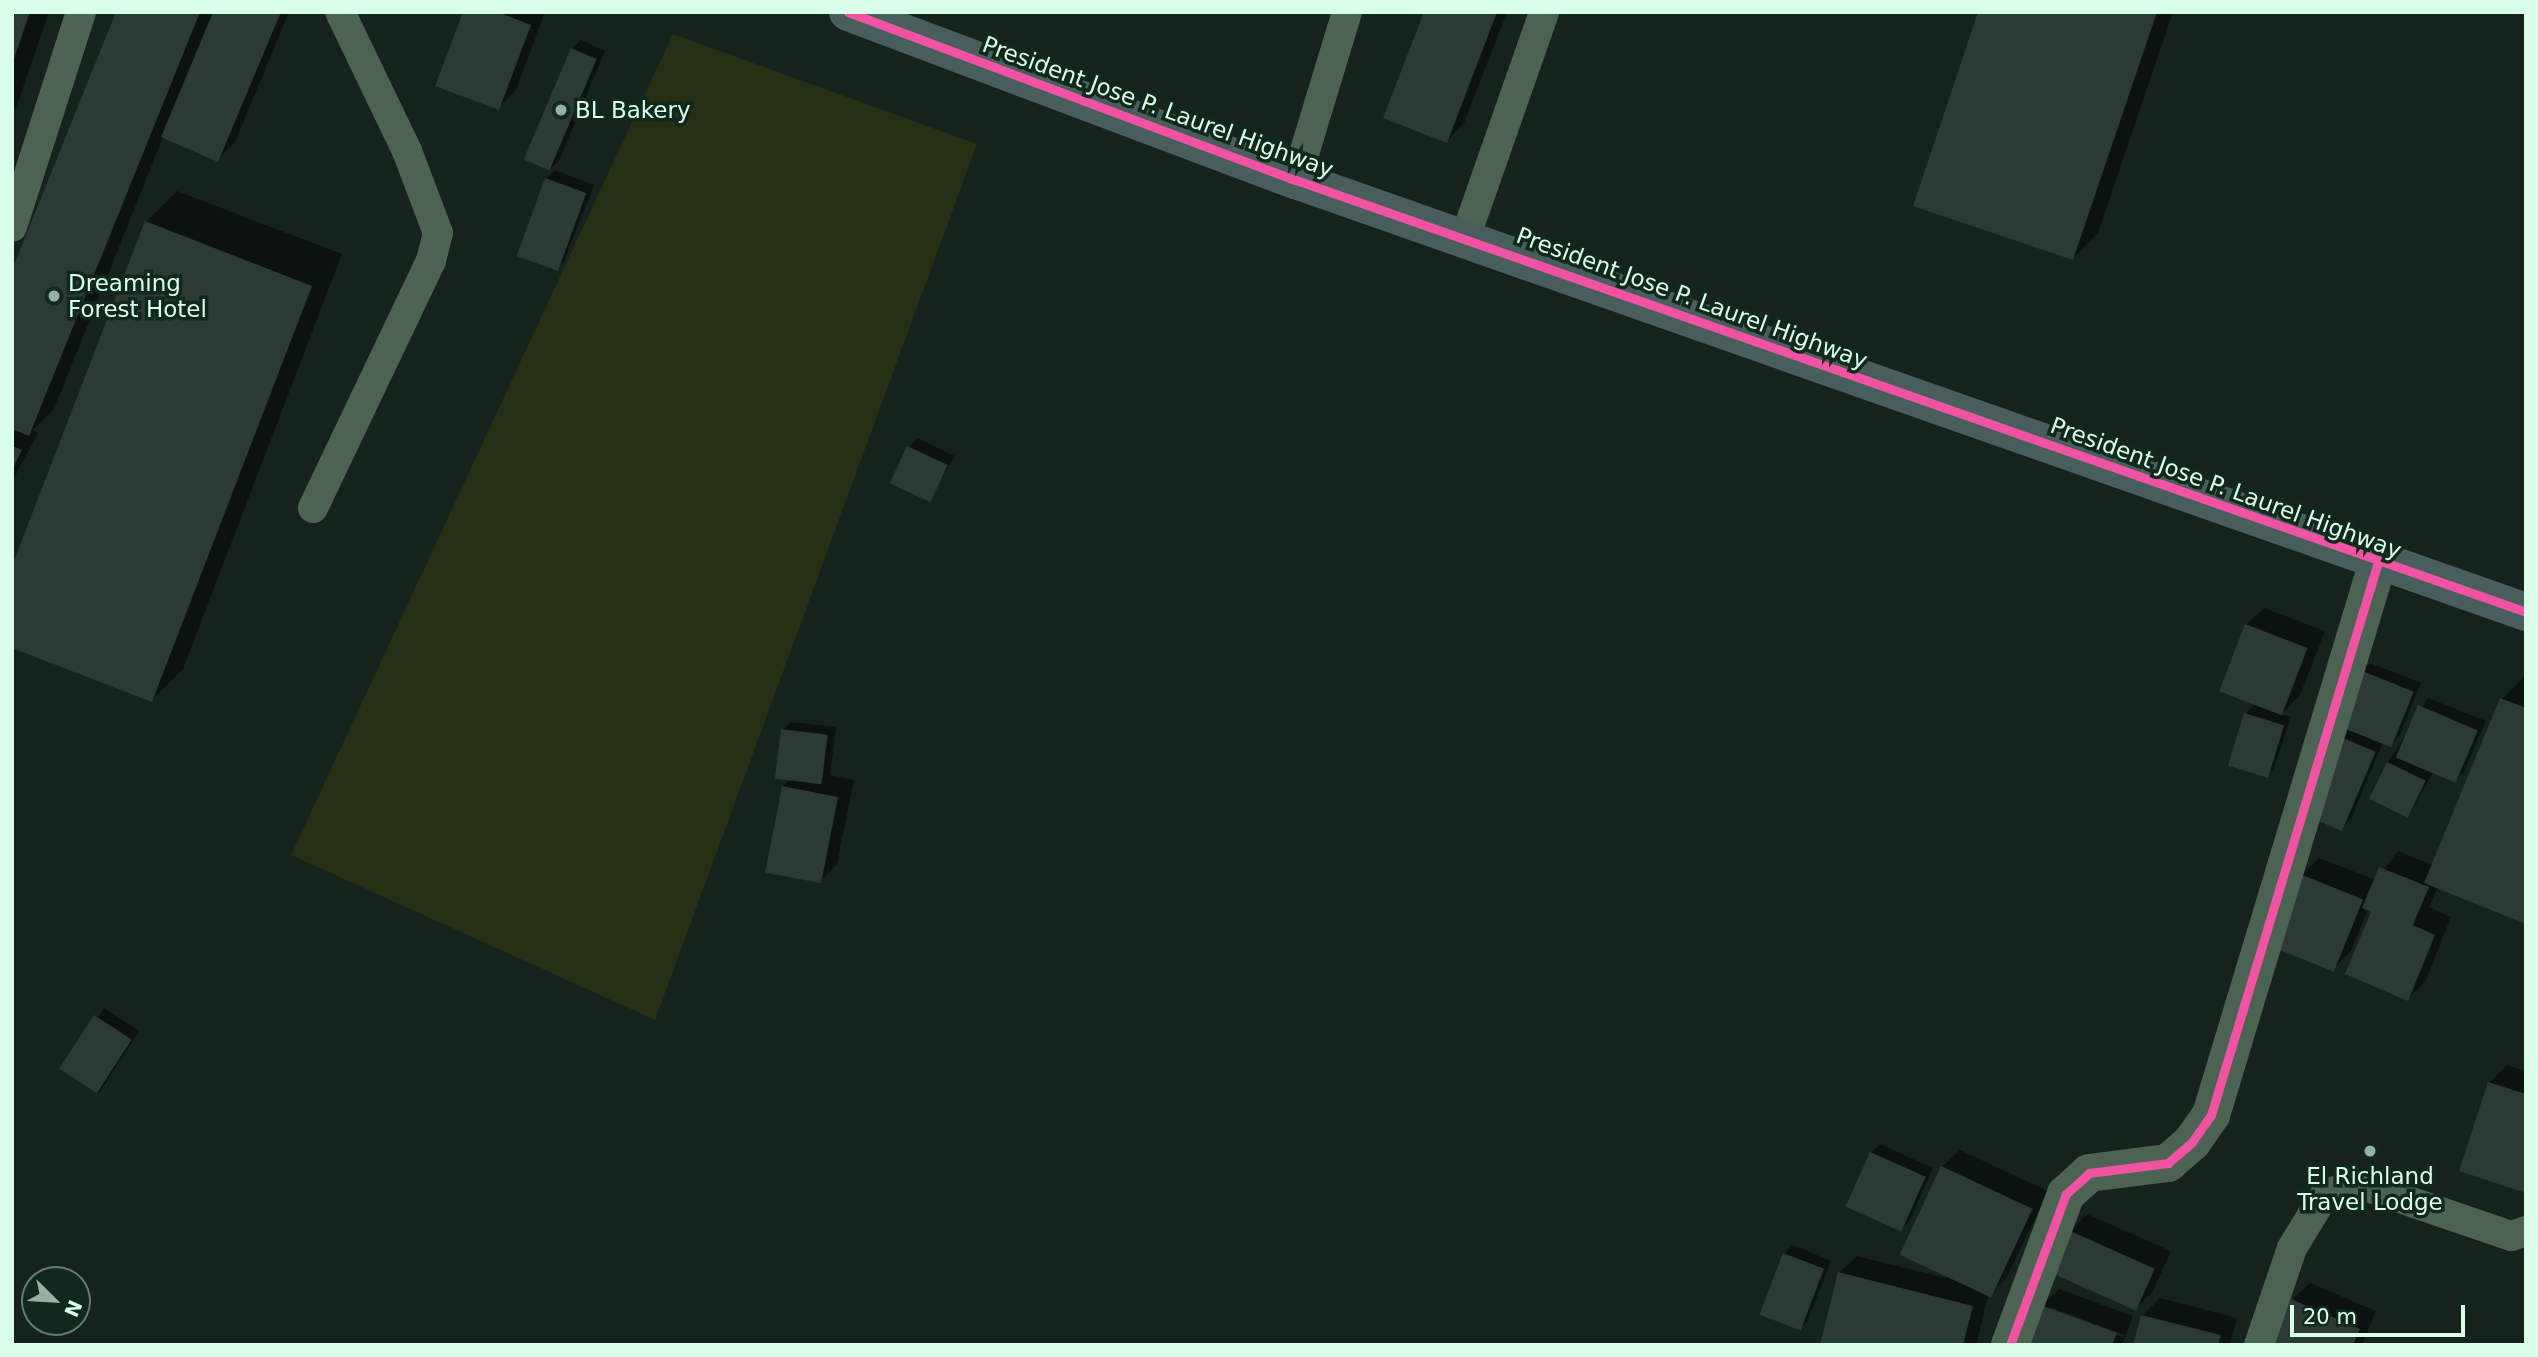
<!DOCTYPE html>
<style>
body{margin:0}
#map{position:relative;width:2538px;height:1357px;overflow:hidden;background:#16231d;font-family:"DejaVu Sans",sans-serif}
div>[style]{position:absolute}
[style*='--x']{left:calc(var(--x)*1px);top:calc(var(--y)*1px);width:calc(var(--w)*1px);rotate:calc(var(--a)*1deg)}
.green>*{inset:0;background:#263015}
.shadow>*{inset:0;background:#0007;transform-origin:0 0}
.building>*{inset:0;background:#2b3a34;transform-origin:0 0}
.service>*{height:30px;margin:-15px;padding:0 15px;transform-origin:15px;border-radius:15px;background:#4c6354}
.minor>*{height:38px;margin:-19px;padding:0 19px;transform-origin:19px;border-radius:19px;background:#4c6354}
.trunk>*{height:38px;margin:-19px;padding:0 19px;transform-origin:19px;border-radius:19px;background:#485e5c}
.cycleway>*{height:9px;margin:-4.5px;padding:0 4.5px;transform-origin:4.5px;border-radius:4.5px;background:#f153a3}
.dots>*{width:19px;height:19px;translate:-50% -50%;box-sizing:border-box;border:4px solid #11281d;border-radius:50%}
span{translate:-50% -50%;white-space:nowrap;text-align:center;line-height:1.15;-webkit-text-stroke:7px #11281d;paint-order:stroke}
.street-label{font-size:23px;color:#d9feea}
.poi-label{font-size:23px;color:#d9feea}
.left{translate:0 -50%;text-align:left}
.frame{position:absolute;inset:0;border:14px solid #d9feea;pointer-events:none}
.north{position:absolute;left:21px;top:1266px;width:70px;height:70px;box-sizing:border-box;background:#11281d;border:2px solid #617e6f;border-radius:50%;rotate:114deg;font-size:19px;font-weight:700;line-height:28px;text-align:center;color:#d9feea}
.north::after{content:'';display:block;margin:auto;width:24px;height:32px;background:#95b1a2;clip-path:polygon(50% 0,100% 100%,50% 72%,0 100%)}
.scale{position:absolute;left:2290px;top:1305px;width:175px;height:32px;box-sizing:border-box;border:4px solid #d9feea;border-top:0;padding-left:9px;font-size:21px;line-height:24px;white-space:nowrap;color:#d9feea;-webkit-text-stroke:5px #11281d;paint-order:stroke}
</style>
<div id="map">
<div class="green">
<i style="clip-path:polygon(673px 34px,977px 144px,655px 1020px,291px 855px)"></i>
</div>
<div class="shadow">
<i style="clip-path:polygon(12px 12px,49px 12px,12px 120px)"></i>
<i style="clip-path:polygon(117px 12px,289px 12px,235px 142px,217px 160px,163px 137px,54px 409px,33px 430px,38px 433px,12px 482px,12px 274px)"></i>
<i style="clip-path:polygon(465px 12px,545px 12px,516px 90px,498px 108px)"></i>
<i style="clip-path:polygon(1425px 12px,1507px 12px,1464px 123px,1447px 141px)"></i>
<i style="clip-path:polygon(1980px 12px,2173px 12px,2098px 233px,2073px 258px)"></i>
<i style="clip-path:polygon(581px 40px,605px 51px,559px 161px,550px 169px,572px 49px)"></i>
<i style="clip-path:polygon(555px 170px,594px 185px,564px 261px,555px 270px,546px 179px)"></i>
<i style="clip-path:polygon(177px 191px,342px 254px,183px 669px,152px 700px,146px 222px)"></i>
<i style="clip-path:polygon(917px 438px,955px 456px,929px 500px,909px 447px)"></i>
<i style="clip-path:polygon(2264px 608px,2325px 631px,2300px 695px,2281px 714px,2291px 717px,2274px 768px,2266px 777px,2245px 714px,2256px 703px,2246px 625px)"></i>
<i style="clip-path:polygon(2370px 663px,2421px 683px,2399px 737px,2391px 745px,2383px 742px,2351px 819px,2343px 827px,2306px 813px,2361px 671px)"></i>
<i style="clip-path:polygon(2526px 675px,2526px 922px,2438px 887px,2429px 907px,2451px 917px,2425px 982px,2407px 999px,2373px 911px,2368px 909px,2351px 951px,2334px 968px,2301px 875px,2319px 858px,2376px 880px,2398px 851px,2433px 865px,2502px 699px)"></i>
<i style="clip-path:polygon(2428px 698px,2486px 721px,2464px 772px,2456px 780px,2434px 771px,2409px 815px,2388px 763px)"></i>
<i style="clip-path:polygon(791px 722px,836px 727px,830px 775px,854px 780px,837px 864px,820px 882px,783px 786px,791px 779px,783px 730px)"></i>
<i style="left:104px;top:1008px;width:42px;height:74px;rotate:33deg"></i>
<i style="clip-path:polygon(2507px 1065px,2526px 1071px,2526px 1191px,2461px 1170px,2490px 1082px)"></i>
<i style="clip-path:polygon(1880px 1144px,1933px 1168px,1909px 1222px,1901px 1230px,1871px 1153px)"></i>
<i style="clip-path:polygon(1960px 1150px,2048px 1191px,2006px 1279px,1988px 1296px,1976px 1345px,1821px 1345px,1839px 1273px,1857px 1256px,1946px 1278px,1942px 1167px)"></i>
<i style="clip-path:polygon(2087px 1214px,2171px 1251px,2153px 1291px,2136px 1309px,2070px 1231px)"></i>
<i style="clip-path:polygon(1793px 1245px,1831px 1261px,1808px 1320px,1800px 1328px,1784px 1254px)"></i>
<i style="clip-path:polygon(2310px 1283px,2376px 1311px,2362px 1345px,2274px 1345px,2292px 1300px)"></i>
<i style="clip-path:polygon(evenodd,2059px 1289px,2133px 1316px,2122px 1345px,2028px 1345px,2042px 1306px,2059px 1289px,2049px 1307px,2125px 1335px,2124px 1338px,2049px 1311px,2049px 1307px)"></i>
<i style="clip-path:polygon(2160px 1298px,2237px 1318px,2230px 1345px,2135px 1345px,2142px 1316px)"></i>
</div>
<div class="building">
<i style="clip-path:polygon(12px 12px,30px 12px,13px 62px,12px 62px)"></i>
<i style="clip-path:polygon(116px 12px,200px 12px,29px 436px,12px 429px,12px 270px)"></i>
<i style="clip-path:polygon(213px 12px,281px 12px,218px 162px,161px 137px)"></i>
<i style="clip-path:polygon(463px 12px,498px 12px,531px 25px,499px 110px,435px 86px)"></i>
<i style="clip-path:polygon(1424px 12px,1497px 12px,1447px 143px,1383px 118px)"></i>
<i style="clip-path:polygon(1978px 12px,2157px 12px,2073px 260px,1913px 206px)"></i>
<i style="left:571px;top:48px;width:28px;height:121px;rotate:23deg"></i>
<i style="left:545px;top:178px;width:44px;height:83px;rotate:20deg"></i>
<i style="clip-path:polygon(145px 221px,312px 286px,152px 702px,12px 648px,12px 566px)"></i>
<i style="clip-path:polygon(12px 446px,22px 450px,12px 470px)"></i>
<i style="left:907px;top:446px;width:45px;height:41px;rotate:25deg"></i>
<i style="left:2245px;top:624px;width:67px;height:72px;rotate:21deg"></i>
<i style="left:2360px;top:670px;width:58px;height:60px;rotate:22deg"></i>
<i style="clip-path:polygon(2500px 698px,2526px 708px,2526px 924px,2424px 883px)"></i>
<i style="left:2418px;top:705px;width:65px;height:57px;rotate:23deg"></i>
<i style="left:2244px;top:713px;width:42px;height:55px;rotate:17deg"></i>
<i style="left:781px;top:729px;width:47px;height:50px;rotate:7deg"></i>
<i style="left:2336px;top:735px;width:43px;height:86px;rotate:23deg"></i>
<i style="left:2387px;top:762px;width:43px;height:41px;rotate:26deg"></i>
<i style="left:782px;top:786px;width:57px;height:88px;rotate:11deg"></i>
<i style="clip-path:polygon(2379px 867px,2429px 887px,2413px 925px,2435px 935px,2408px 1001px,2345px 974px,2371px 912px,2362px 908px)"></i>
<i style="left:2300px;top:874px;width:68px;height:78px;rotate:22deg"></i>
<i style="left:94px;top:1015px;width:45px;height:64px;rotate:33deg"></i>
<i style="clip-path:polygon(2488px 1082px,2526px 1094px,2526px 1193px,2459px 1171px)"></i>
<i style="left:1870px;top:1152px;width:61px;height:60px;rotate:24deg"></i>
<i style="left:1941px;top:1166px;width:101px;height:98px;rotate:25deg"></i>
<i style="left:2068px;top:1230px;width:95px;height:46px;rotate:24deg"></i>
<i style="left:1783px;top:1253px;width:44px;height:66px;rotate:21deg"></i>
<i style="clip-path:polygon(1838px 1272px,1973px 1306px,1963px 1345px,1820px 1345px)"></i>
<i style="clip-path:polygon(2291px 1299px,2360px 1329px,2353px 1345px,2272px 1345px)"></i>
<i style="clip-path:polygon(2040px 1305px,2117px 1333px,2112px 1345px,2026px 1345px)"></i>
<i style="clip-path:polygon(2141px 1315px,2221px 1335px,2218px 1345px,2133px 1345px)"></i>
</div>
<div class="service">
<i style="--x:1296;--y:180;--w:176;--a:-73.1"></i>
<i style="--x:12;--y:227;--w:226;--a:-72.2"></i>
<i style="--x:1465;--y:238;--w:239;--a:-70.7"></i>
<i style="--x:313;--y:508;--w:274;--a:-64.5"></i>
<i style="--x:431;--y:261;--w:29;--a:-76"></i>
<i style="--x:438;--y:233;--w:88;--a:-110.7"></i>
<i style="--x:407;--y:151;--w:154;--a:-115.7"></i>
<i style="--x:2259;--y:1345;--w:102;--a:-71.2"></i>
<i style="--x:2292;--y:1248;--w:63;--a:-58.6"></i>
<i style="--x:2325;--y:1194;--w:35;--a:-16"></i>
<i style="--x:2359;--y:1184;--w:161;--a:18.9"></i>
<i style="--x:2511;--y:1236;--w:16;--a:-18"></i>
</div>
<div class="minor">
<i style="--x:2010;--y:1345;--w:161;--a:-69.7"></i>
<i style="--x:2066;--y:1194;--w:31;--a:-42"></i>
<i style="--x:2089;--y:1173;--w:80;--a:-7.2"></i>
<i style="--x:2168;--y:1163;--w:32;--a:-41"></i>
<i style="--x:2192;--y:1142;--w:33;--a:-55"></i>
<i style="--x:2211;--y:1115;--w:578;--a:-73.2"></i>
</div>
<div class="trunk">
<i style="--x:848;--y:12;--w:478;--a:20.6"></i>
<i style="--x:1296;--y:180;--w:1304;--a:19.35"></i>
</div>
<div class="cycleway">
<i style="--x:848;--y:12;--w:478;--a:20.6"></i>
<i style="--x:1296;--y:180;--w:1304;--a:19.35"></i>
<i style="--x:2010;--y:1345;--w:161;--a:-69.7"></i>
<i style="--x:2066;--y:1194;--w:31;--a:-42"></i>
<i style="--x:2089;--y:1173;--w:80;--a:-7.2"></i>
<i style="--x:2168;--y:1163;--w:32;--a:-41"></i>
<i style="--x:2192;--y:1142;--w:33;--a:-55"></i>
<i style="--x:2211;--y:1115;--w:578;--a:-73.2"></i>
</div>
<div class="dots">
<i style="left:561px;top:110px;background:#95b1a2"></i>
<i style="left:54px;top:296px;background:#95b1a2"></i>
<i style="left:2370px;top:1151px;background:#95b1a2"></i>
</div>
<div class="street-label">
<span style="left:1158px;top:107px;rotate:20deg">President Jose P. Laurel Highway</span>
<span style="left:1692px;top:298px;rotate:20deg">President Jose P. Laurel Highway</span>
<span style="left:2226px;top:488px;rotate:20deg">President Jose P. Laurel Highway</span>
</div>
<div class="poi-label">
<span class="left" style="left:575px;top:110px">BL Bakery</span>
<span class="left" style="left:68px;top:296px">Dreaming<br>Forest Hotel</span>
<span style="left:2370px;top:1189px">El Richland<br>Travel Lodge</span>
</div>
<div class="frame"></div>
<div class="north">N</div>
<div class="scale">20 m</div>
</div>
